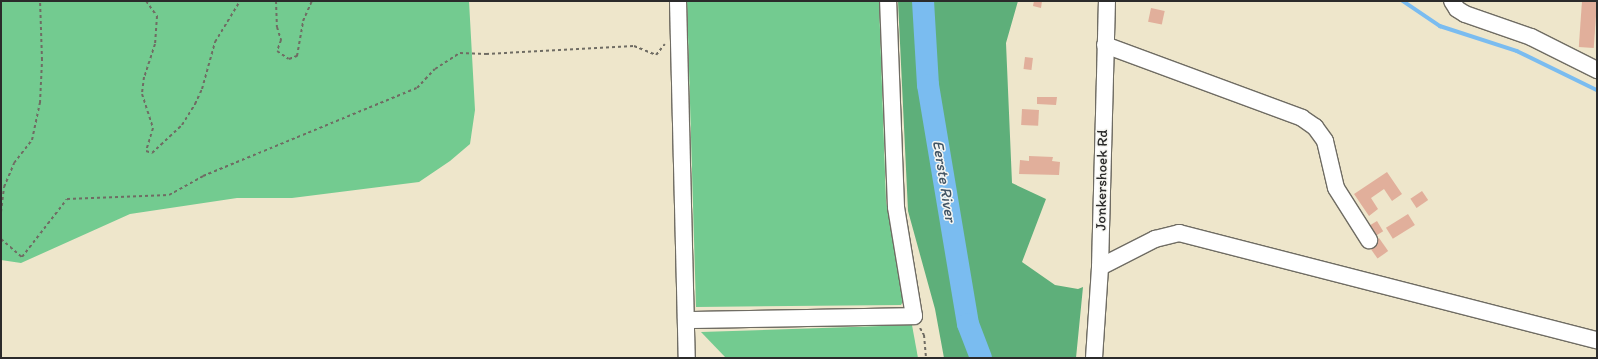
<!DOCTYPE html>
<style>
body{margin:0}
#map{position:relative;width:1598px;height:359px;overflow:hidden;background:#eee6cb;font-family:Itim,sans-serif}
div>[style]{position:absolute}
[style*='--x']{left:calc(var(--x)*1px);top:calc(var(--y)*1px);width:calc(var(--w)*1px);rotate:calc(var(--a)*1deg)}
.green>*{inset:0;background:#73cb90}
.forest>*{inset:0;background:#5eaf7a}
.stream>*{height:3.5px;margin:-1.75px;padding:0 1.75px;transform-origin:1.75px;border-radius:1.75px;background:#7abcf0}
.river>*{height:22px;margin:-11px;padding:0 11px;transform-origin:11px;border-radius:11px;background:#7abcf0}
.building>*{inset:0;background:#e1af9b;transform-origin:0 0}
.path>*{height:2px;margin-top:-1px;transform-origin:0;background:repeating-linear-gradient(90deg,#6f6c63 0 3px,transparent 0 6px)}
.roads{filter:drop-shadow(1px 0 #6f6c63) drop-shadow(-1px 0 #6f6c63) drop-shadow(0 1px #6f6c63) drop-shadow(0 -1px #6f6c63)}
.minor>*{height:16px;margin:-8px;padding:0 8px;transform-origin:8px;border-radius:8px;background:#fff}
span{translate:-50% -50%;white-space:nowrap;text-align:center;line-height:1.15;-webkit-text-stroke:3px #f6f6f2;paint-order:stroke}
.street-label{font-size:15px;color:#2b2b2b}
.water-label{font-size:16px;color:#435666;font-style:italic}
.frame{position:absolute;inset:0;border:2px solid #2b2b2b;pointer-events:none}
</style>
<div id="map">
<div class="green">
<i style="clip-path:polygon(1px 1px,469px 1px,475px 110px,470px 144px,450px 161px,419px 182px,292px 198px,237px 198px,130px 214px,21px 263px,1px 260px)"></i>
<i style="clip-path:polygon(687px 1px,879px 1px,886px 201px,905px 298px,901px 305px,696px 307px)"></i>
<i style="clip-path:polygon(912px 325px,918px 358px,726px 358px,701px 332px)"></i>
</div>
<div class="forest">
<i style="clip-path:polygon(898px 1px,1018px 1px,1006px 43px,1012px 183px,1046px 199px,1022px 262px,1055px 285px,1078px 289px,1083px 287px,1076px 358px,944px 358px,935px 309px,908px 211px)"></i>
</div>
<div class="stream">
<i style="--x:1403;--y:1;--w:45;--a:34"></i>
<i style="--x:1440;--y:26;--w:81;--a:18"></i>
<i style="--x:1517;--y:51;--w:89;--a:26"></i>
</div>
<div class="river">
<i style="--x:923;--y:1;--w:84;--a:86.6"></i>
<i style="--x:928;--y:85;--w:242;--a:80.5"></i>
<i style="--x:968;--y:324;--w:36;--a:69"></i>
</div>
<div class="building">
<i style="clip-path:polygon(1034px 1px,1042px 1px,1041px 8px,1033px 6px)"></i>
<i style="left:1582px;top:1px;width:15px;height:46px;rotate:4deg"></i>
<i style="left:1151px;top:8px;width:14px;height:14px;rotate:12deg"></i>
<i style="left:1025px;top:57px;width:8px;height:12px;rotate:7deg"></i>
<i style="clip-path:polygon(1037px 97px,1057px 97px,1056px 105px,1037px 104px)"></i>
<i style="left:1022px;top:109px;width:17px;height:16px;rotate:3deg"></i>
<i style="clip-path:polygon(1029px 156px,1053px 157px,1052px 161px,1060px 162px,1059px 175px,1019px 174px,1020px 160px,1029px 161px)"></i>
<i style="clip-path:polygon(1387px 172px,1402px 194px,1392px 201px,1384px 189px,1371px 198px,1378px 209px,1369px 216px,1354px 194px)"></i>
<i style="left:1422px;top:191px;width:11px;height:14px;rotate:56deg"></i>
<i style="left:1408px;top:214px;width:13px;height:26px;rotate:58deg"></i>
<i style="left:1377px;top:221px;width:12px;height:12px;rotate:59deg"></i>
<i style="left:1379px;top:238px;width:16px;height:13px;rotate:55deg"></i>
</div>
<div class="path">
<i style="--x:146;--y:1;--w:19;--a:54"></i>
<i style="--x:157;--y:16;--w:28;--a:94"></i>
<i style="--x:155;--y:44;--w:35;--a:108"></i>
<i style="--x:144;--y:77;--w:17;--a:97"></i>
<i style="--x:142;--y:94;--w:36;--a:72"></i>
<i style="--x:153;--y:128;--w:24;--a:107"></i>
<i style="--x:146;--y:151;--w:6;--a:18"></i>
<i style="--x:152;--y:153;--w:41;--a:-43"></i>
<i style="--x:182;--y:125;--w:25;--a:-58"></i>
<i style="--x:195;--y:104;--w:17;--a:-65"></i>
<i style="--x:202;--y:89;--w:49;--a:-74.5"></i>
<i style="--x:215;--y:42;--w:48;--a:-58.6"></i>
<i style="--x:276;--y:1;--w:26;--a:88"></i>
<i style="--x:277;--y:27;--w:14;--a:73"></i>
<i style="--x:281;--y:40;--w:12;--a:110"></i>
<i style="--x:277;--y:51;--w:14;--a:34"></i>
<i style="--x:289;--y:59;--w:9;--a:-21"></i>
<i style="--x:297;--y:56;--w:36;--a:-80"></i>
<i style="--x:303;--y:21;--w:22;--a:-66"></i>
<i style="--x:344;--y:1;--w:1;--a:0"></i>
<i style="--x:1;--y:212;--w:25;--a:-83"></i>
<i style="--x:4;--y:187;--w:26;--a:-67"></i>
<i style="--x:14;--y:163;--w:29;--a:-52"></i>
<i style="--x:32;--y:140;--w:38;--a:-78"></i>
<i style="--x:40;--y:103;--w:43;--a:-87.3"></i>
<i style="--x:42;--y:60;--w:59;--a:-91.9"></i>
<i style="--x:1;--y:239;--w:28;--a:41"></i>
<i style="--x:22;--y:257;--w:73;--a:-52.2"></i>
<i style="--x:67;--y:199;--w:102;--a:-2.2"></i>
<i style="--x:169;--y:195;--w:39;--a:-29"></i>
<i style="--x:203;--y:176;--w:231;--a:-22.4"></i>
<i style="--x:417;--y:88;--w:26;--a:-47"></i>
<i style="--x:435;--y:69;--w:30;--a:-33"></i>
<i style="--x:460;--y:53;--w:26;--a:2"></i>
<i style="--x:486;--y:54;--w:148;--a:-3.1"></i>
<i style="--x:634;--y:46;--w:24;--a:22"></i>
<i style="--x:656;--y:55;--w:14;--a:-51"></i>
<i style="--x:920;--y:328;--w:8;--a:60"></i>
<i style="--x:924;--y:335;--w:23;--a:85"></i>
</div>
<div class="roads">
<div class="minor">
<i style="--x:678;--y:1;--w:357;--a:88.6"></i>
<i style="--x:1452;--y:1;--w:9;--a:58"></i>
<i style="--x:1457;--y:9;--w:9;--a:32"></i>
<i style="--x:1465;--y:14;--w:70;--a:19.2"></i>
<i style="--x:1531;--y:37;--w:74;--a:26.6"></i>
<i style="--x:1105;--y:45;--w:210;--a:20.3"></i>
<i style="--x:1302;--y:118;--w:16;--a:35"></i>
<i style="--x:1315;--y:127;--w:17;--a:54"></i>
<i style="--x:1325;--y:141;--w:48;--a:76.8"></i>
<i style="--x:1336;--y:188;--w:62;--a:57.6"></i>
<i style="--x:1100;--y:267;--w:62;--a:-27"></i>
<i style="--x:1155;--y:239;--w:25;--a:-14"></i>
<i style="--x:1179;--y:233;--w:431;--a:14.4"></i>
<i style="--x:686;--y:320;--w:228;--a:-1"></i>
<i style="--x:914;--y:316;--w:110;--a:-99.4"></i>
<i style="--x:896;--y:207;--w:206;--a:-92.2"></i>
<i style="--x:1094;--y:358;--w:91;--a:-86.2"></i>
<i style="--x:1100;--y:267;--w:266;--a:-88.5"></i>
</div>
</div>
<div class="street-label">
<span style="left:1102px;top:180px;rotate:-89deg">Jonkershoek Rd</span>
</div>
<div class="water-label">
<span style="left:944px;top:181px;rotate:81deg">Eerste River</span>
</div>
<div class="frame"></div>
</div>
